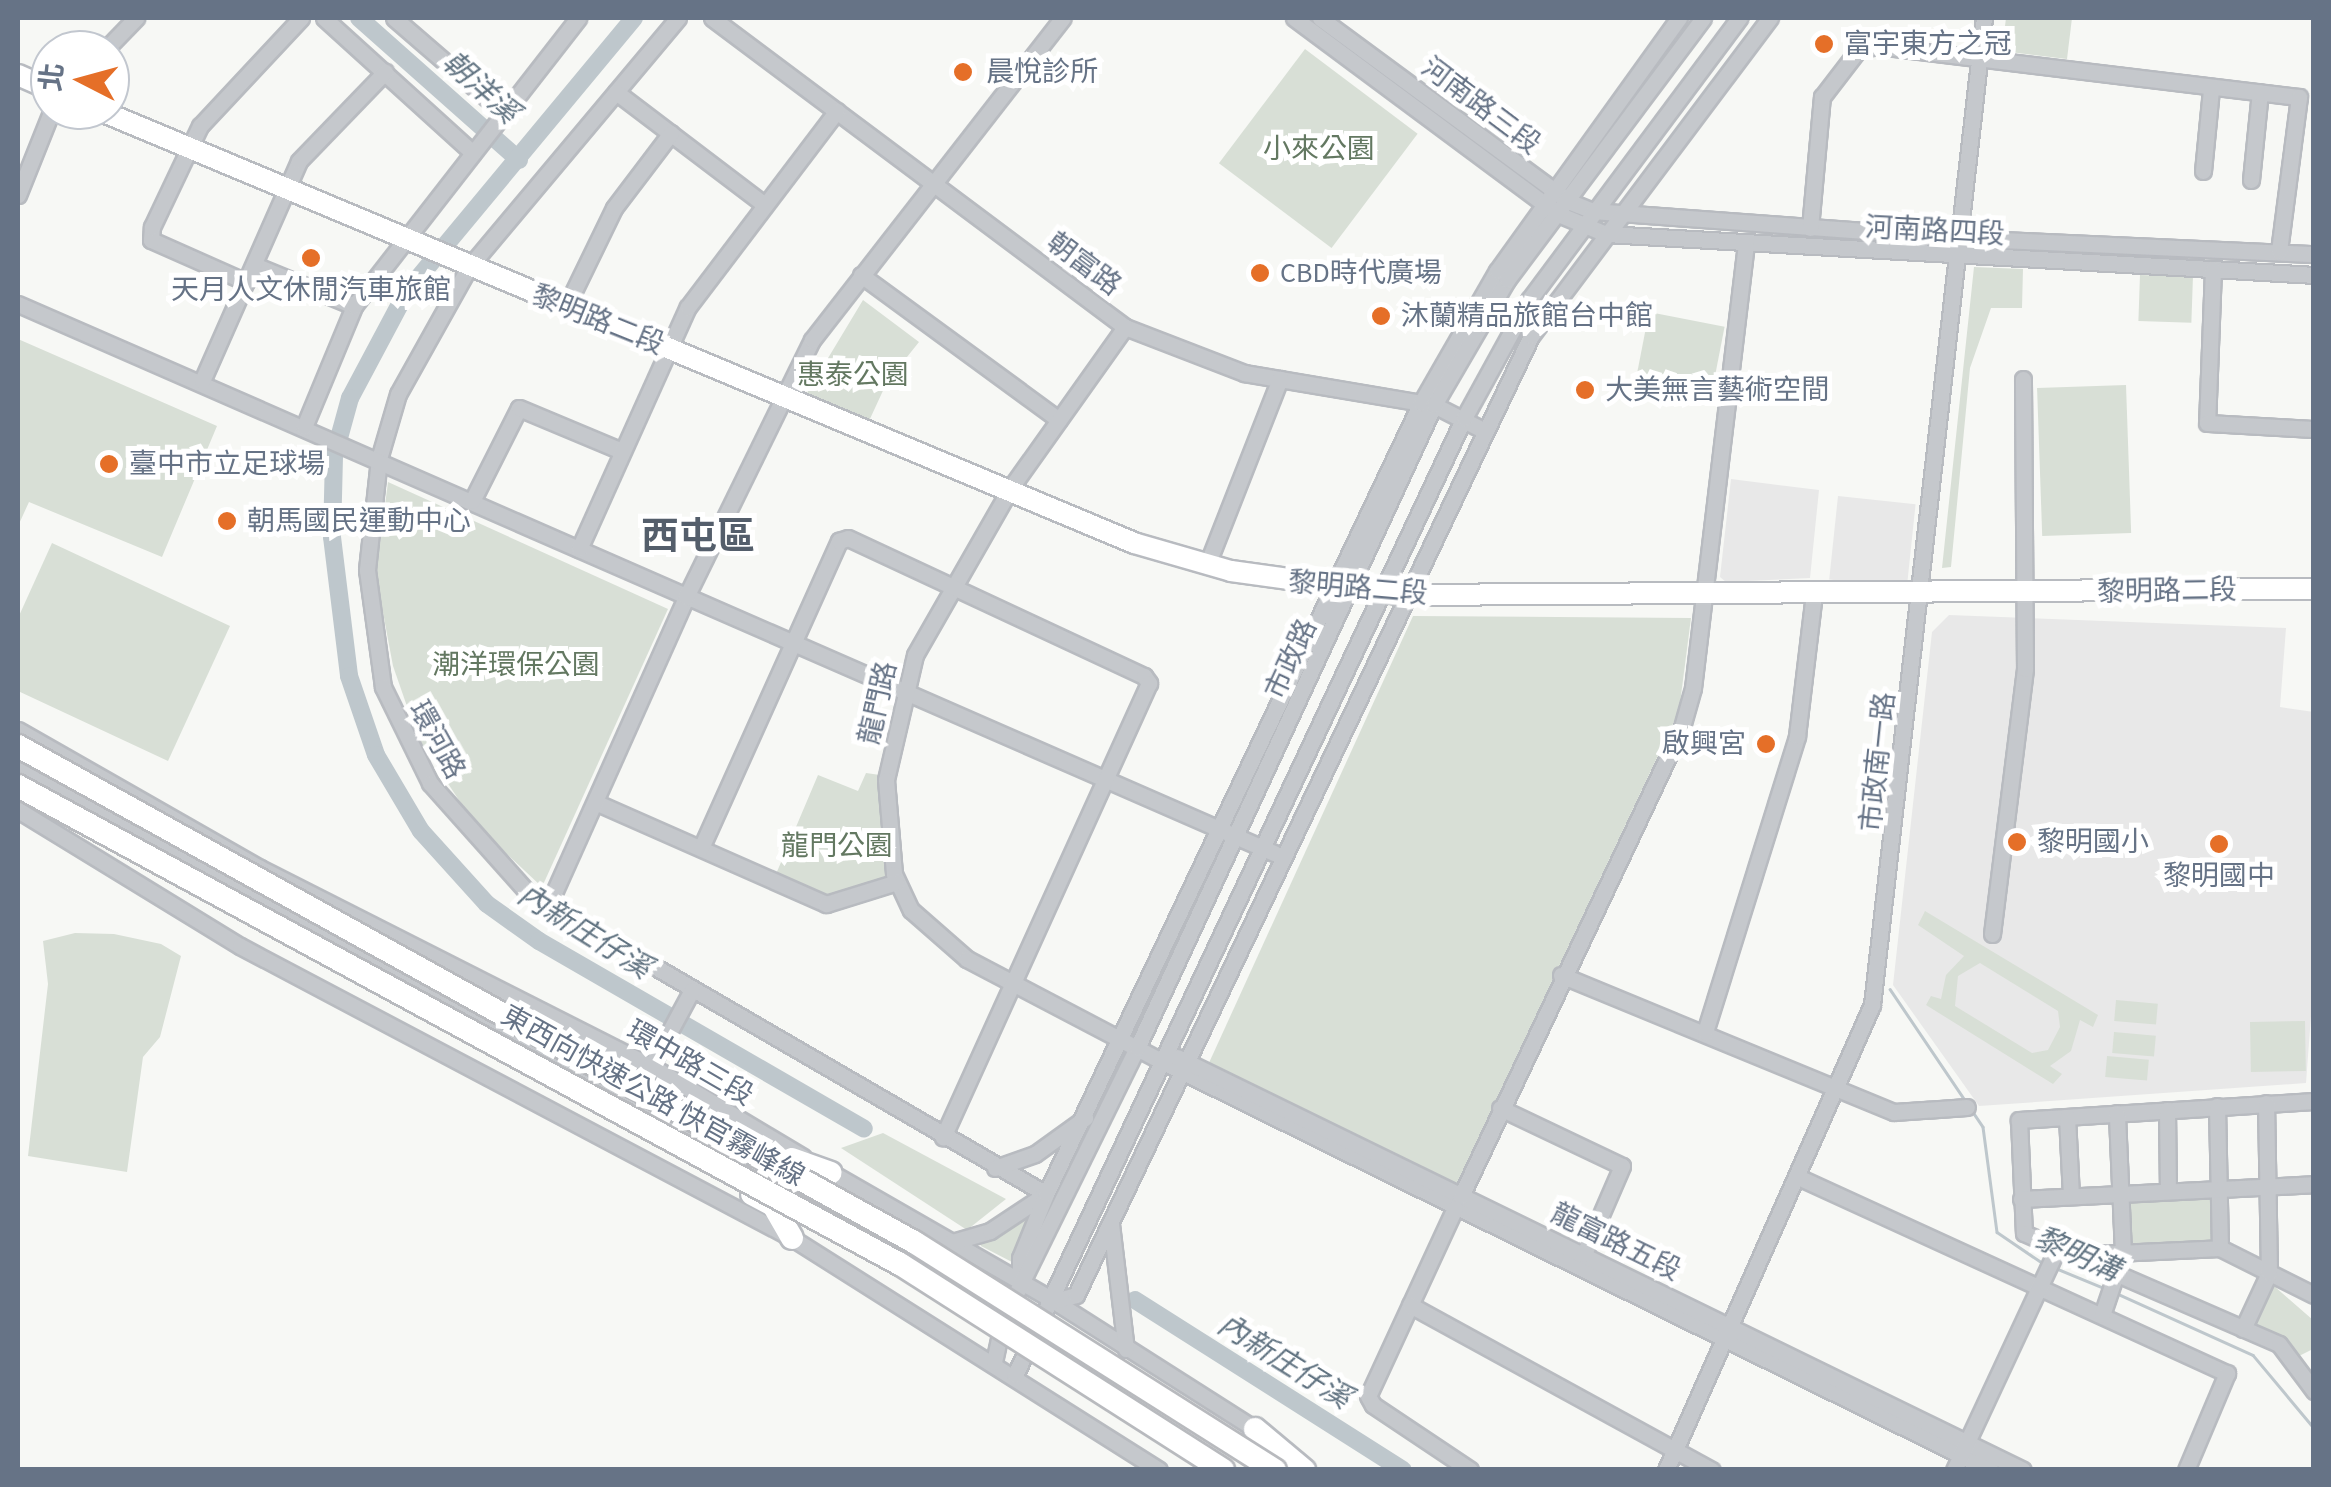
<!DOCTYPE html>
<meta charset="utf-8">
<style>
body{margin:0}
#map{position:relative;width:2331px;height:1487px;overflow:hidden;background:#f7f8f5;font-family:"Source Sans 3","Noto Sans TC",sans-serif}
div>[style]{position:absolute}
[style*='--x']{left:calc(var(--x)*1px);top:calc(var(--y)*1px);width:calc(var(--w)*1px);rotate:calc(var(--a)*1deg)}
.built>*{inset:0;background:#e8e8e8;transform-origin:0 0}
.green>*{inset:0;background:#d8dfd6;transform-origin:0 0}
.stream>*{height:2.5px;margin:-1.25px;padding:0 1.25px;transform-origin:1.25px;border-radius:1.25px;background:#bec7cc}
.river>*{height:18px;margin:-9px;padding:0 9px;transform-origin:9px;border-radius:9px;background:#bec7cc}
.roads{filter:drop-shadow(2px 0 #b8bbc0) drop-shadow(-2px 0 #b8bbc0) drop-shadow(0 2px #b8bbc0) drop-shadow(0 -2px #b8bbc0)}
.minor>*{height:15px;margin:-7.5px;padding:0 7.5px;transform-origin:7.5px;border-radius:7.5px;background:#c5c8cc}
.major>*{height:20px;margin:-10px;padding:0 10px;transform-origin:10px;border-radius:10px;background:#fff}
.highway>*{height:22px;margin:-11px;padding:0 11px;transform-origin:11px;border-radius:11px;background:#fff}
.bridges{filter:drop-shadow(2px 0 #b8babe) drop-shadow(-2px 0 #b8babe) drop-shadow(0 2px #b8babe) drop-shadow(0 -2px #b8babe)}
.highway-bridge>*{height:22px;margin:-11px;padding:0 11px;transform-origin:11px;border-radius:11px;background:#fff}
.dots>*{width:28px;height:28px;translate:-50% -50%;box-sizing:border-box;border:5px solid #fff;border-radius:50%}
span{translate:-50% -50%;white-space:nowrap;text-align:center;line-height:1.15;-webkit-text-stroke:10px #fff;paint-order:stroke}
.poi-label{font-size:28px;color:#667386}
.left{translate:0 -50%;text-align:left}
.right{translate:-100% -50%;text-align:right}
.street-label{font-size:28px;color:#667386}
.park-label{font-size:28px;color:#637861}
.water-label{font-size:30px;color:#627482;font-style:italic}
.district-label{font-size:38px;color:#545e6b;font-weight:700}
.frame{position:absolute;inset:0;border:20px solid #667386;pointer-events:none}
.north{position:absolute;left:30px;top:30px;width:100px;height:100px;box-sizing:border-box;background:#fff;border:2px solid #c2c7cf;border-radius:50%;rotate:276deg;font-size:28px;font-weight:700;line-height:40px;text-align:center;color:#667386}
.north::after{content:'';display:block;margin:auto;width:35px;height:45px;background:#e56f28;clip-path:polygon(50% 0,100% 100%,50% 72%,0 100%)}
</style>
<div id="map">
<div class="built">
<i style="clip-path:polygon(1731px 479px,1819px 490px,1810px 578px,1726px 582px,1720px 577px)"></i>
<i style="left:1838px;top:496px;width:78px;height:84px;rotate:6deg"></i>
<i style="clip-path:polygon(1949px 615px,2286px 628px,2280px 707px,2314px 712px,2314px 976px,2306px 1083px,1979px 1106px,1893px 985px,1932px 632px)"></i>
</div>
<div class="green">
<i style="clip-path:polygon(2006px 18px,2072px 18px,2067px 59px,2002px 51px)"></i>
<i style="left:1305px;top:49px;width:141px;height:143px;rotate:37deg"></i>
<i style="clip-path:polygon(1974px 267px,2023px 269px,2022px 308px,1991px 308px,1970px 368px,1951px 567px,1942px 568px)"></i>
<i style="left:2140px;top:275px;width:53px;height:46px;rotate:2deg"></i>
<i style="clip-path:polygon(863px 300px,919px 342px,887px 382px,869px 421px,807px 393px)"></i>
<i style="left:1649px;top:312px;width:77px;height:77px;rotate:11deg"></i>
<i style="clip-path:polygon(18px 339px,217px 426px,162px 557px,29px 502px,18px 526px)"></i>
<i style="left:2126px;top:385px;width:148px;height:89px;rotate:88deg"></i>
<i style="clip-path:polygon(388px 482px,668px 609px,542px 887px,474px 823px,418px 738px,393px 666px,376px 575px)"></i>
<i style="clip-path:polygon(52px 543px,230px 626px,168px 761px,18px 691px,18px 618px)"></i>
<i style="clip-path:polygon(1413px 616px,1691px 618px,1679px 711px,1455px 1188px,1208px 1065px)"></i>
<i style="clip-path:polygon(866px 773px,880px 775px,887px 876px,826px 899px,776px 874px,818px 775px,858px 791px)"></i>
<i style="clip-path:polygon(evenodd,1925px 911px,2098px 1015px,2093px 1027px,2080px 1020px,2071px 1051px,2050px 1066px,2062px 1074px,2053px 1084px,1926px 1005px,1931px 996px,1941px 999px,1946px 975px,1964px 956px,1918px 925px,1925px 911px,1980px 963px,2058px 1011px,2060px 1027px,2048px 1050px,2032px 1053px,1955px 1006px,1958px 976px,1980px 963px)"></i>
<i style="clip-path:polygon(75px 933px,114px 934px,161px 944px,181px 956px,160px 1037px,143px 1057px,127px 1172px,28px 1156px,48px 984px,43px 941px)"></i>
<i style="left:2116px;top:1000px;width:42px;height:21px;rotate:5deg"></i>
<i style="left:2305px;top:1021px;width:50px;height:55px;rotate:89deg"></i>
<i style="left:2114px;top:1032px;width:42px;height:21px;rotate:5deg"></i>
<i style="left:2107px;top:1056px;width:42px;height:21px;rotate:5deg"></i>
<i style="clip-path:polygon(883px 1133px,1006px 1199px,967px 1230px,841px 1148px)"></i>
<i style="left:2212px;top:1193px;width:50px;height:89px;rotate:88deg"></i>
<i style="clip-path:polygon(1034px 1207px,1012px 1262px,981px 1246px,980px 1243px)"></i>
<i style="clip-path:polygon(2274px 1286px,2313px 1320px,2313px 1349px,2299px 1356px,2282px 1336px,2252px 1325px)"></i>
</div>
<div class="stream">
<i style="--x:1890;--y:989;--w:166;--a:56"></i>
<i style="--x:1983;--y:1127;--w:106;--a:82.4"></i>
<i style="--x:1997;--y:1232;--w:53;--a:34.3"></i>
<i style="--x:2053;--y:1267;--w:57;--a:22.5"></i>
<i style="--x:2118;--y:1294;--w:148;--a:24.3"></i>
<i style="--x:2253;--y:1355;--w:95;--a:50.1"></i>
</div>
<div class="river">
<i style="--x:359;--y:18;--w:214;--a:41.6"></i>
<i style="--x:634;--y:18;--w:355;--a:129.7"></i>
<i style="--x:407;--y:291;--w:121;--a:118"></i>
<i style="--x:350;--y:398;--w:60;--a:105.4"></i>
<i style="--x:334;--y:456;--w:81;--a:91.4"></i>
<i style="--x:332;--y:537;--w:140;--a:83"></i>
<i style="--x:349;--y:676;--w:83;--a:71.1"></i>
<i style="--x:376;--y:755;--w:88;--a:59.4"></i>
<i style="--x:421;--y:831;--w:98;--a:47.9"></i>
<i style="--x:487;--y:904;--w:64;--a:35.4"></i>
<i style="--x:539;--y:941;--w:375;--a:30"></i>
<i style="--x:1135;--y:1300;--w:317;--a:32.4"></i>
</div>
<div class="roads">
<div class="minor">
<i style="--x:324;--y:18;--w:201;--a:42.2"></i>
<i style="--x:394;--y:18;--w:145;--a:40.8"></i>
<i style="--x:678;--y:18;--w:325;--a:130"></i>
<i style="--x:469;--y:267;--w:145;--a:119.2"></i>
<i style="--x:398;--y:394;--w:68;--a:106.3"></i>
<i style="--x:379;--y:459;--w:112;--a:96.2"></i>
<i style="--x:367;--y:570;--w:118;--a:82.2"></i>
<i style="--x:383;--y:687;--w:107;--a:63.9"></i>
<i style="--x:430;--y:783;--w:147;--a:48.3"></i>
<i style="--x:528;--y:893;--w:599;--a:30.16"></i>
<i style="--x:712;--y:18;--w:516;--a:36.8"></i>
<i style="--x:1125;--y:327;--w:128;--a:21.1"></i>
<i style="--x:1244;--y:373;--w:193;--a:9.6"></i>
<i style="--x:1434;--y:405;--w:55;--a:27"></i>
<i style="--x:1294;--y:18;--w:329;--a:36.6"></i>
<i style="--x:1558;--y:214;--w:52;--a:22.6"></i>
<i style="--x:1606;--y:234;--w:709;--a:3.31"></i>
<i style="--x:1320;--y:18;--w:308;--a:36.4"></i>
<i style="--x:1568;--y:201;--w:27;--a:22"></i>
<i style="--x:1593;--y:211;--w:368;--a:4.2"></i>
<i style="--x:1960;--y:238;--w:354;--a:2.6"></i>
<i style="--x:105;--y:50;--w:45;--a:-45.9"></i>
<i style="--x:616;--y:92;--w:183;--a:37.2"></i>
<i style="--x:2203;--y:171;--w:82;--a:-84.4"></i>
<i style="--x:2251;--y:180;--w:88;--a:-84.2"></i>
<i style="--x:18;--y:195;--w:92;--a:-68.2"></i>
<i style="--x:1810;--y:228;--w:132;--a:-84.8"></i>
<i style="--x:1822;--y:97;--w:59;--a:-52.5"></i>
<i style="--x:1858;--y:50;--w:19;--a:-12"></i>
<i style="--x:1877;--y:46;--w:425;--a:6.9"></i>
<i style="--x:2299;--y:97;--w:156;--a:97.4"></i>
<i style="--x:254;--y:265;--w:108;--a:22.3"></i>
<i style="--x:2213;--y:269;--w:154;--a:92.2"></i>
<i style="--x:2207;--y:423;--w:107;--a:3.2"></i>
<i style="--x:861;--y:275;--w:245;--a:36.2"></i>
<i style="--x:246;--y:282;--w:104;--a:-156.1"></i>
<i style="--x:151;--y:240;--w:13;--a:-86"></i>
<i style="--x:152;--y:227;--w:112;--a:-64.6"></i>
<i style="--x:200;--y:126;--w:148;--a:-46.9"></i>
<i style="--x:18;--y:304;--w:1371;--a:23.61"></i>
<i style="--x:566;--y:307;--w:110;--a:-64.1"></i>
<i style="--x:614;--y:208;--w:94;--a:-52.8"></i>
<i style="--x:1125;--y:327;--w:199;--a:125.4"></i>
<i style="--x:1010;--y:489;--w:191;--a:119.8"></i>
<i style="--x:915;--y:655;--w:128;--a:103.1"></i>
<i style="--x:886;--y:780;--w:94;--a:85.1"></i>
<i style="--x:894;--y:874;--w:40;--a:65"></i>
<i style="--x:911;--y:910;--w:74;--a:41.2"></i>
<i style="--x:967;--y:959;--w:224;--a:27.7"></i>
<i style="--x:1165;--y:1063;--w:921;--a:26.23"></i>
<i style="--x:202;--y:381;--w:240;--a:-66.2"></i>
<i style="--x:299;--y:161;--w:124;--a:-46"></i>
<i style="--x:304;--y:427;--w:131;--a:-67.5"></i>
<i style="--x:354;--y:306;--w:365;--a:-52.1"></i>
<i style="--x:472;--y:501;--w:104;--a:-63.2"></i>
<i style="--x:519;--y:408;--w:112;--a:22.7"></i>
<i style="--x:579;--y:549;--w:265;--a:-65.8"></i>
<i style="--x:688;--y:307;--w:246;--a:-52.8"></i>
<i style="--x:1207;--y:565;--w:200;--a:-68.6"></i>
<i style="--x:18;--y:730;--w:279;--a:29.7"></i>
<i style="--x:260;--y:868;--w:438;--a:26.9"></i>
<i style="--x:651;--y:1066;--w:177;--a:30.9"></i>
<i style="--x:18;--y:770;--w:936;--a:28.67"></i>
<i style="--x:595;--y:802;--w:253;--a:23.8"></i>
<i style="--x:826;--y:904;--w:74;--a:-17.2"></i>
<i style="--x:18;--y:810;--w:260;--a:31.5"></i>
<i style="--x:240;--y:946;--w:624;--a:27.88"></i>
<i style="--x:792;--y:1238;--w:434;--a:32.3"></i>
<i style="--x:701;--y:848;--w:337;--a:-65.8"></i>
<i style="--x:839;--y:541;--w:9;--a:-18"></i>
<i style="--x:848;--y:538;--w:327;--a:25"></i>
<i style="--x:1144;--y:676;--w:9;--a:54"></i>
<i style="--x:1149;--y:683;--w:499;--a:114.4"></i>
<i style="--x:548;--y:906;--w:338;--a:-65.9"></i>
<i style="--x:686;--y:597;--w:286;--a:-63.9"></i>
<i style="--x:812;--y:340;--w:408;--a:-52.1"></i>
<i style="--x:1992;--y:934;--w:267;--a:-82.9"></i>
<i style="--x:2025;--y:669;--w:290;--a:-90.4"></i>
<i style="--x:1561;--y:975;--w:360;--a:22.4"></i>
<i style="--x:1894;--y:1112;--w:73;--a:-3.9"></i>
<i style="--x:1705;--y:1032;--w:310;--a:-72.7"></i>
<i style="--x:1797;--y:736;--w:144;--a:-83.2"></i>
<i style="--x:1177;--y:1057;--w:941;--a:26.02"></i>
<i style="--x:651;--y:1066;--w:86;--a:-61.7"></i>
<i style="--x:2314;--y:1101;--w:296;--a:176.3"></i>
<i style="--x:2019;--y:1120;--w:113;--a:87.5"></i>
<i style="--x:2024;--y:1233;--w:55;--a:23.7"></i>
<i style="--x:2074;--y:1255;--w:146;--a:-2.7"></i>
<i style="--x:2220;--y:1248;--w:105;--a:26.6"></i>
<i style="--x:2217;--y:1106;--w:142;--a:88.8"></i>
<i style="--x:1500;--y:1108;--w:135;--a:25.4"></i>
<i style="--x:1622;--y:1166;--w:96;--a:113.4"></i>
<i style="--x:2167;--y:1110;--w:81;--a:89.3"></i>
<i style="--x:2067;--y:1117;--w:79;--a:87.1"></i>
<i style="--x:823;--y:1168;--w:267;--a:29.9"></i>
<i style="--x:1054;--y:1301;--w:246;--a:32.5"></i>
<i style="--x:995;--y:1168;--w:42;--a:-19.3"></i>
<i style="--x:1035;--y:1154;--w:62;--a:-35.8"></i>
<i style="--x:1798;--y:1177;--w:472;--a:24.6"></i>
<i style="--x:2227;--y:1373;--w:105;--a:112.9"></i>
<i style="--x:1461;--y:1196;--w:518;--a:-64.77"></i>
<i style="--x:1682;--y:727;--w:41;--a:-74.2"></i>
<i style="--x:1693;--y:688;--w:447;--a:-83.2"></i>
<i style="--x:2021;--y:1199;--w:293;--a:-2.9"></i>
<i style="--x:1455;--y:1208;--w:207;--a:114.8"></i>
<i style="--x:1368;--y:1396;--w:10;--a:61"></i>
<i style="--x:1373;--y:1405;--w:117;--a:33.8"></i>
<i style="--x:1111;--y:1224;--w:126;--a:83.2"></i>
<i style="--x:949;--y:1243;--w:43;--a:-16.3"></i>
<i style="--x:990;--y:1231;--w:67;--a:-33.5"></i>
<i style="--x:2120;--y:1275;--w:173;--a:23.5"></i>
<i style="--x:2279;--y:1344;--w:59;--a:53.3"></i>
<i style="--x:1020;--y:1279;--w:21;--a:-90"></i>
<i style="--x:1020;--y:1258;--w:69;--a:-67.9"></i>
<i style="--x:1046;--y:1194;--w:875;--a:-64.64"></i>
<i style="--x:1421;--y:403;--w:152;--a:-60.1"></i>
<i style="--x:1497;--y:271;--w:312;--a:-54.3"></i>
<i style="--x:1054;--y:1301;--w:23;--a:-15"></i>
<i style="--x:1076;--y:1295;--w:1061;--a:-64.62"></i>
<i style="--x:1531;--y:336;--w:398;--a:-53.1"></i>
<i style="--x:1410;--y:1305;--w:344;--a:28.7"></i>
<i style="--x:2102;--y:1315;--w:65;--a:-71.3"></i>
<i style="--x:2123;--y:1253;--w:140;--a:-92.5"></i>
<i style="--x:2243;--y:1329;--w:62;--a:-65.1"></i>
<i style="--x:2269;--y:1273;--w:170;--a:-91"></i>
<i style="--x:994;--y:1362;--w:43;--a:-77.9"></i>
<i style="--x:1003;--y:1320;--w:303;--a:-63.8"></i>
<i style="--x:1137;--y:1048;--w:708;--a:-65.21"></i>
<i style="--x:1434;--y:405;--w:145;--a:-59.7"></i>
<i style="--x:1507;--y:280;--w:327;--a:-53.2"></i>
<i style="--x:1015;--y:1375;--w:1057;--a:-64.87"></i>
<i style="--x:1464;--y:418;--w:135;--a:-61.2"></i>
<i style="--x:1529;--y:300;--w:352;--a:-53.3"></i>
<i style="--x:1666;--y:1470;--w:509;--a:-66.11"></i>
<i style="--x:1872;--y:1005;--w:993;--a:-83.53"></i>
<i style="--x:1954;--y:1470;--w:239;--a:-65"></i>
</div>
<div class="major">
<i style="--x:18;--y:75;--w:35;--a:24"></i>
<i style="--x:99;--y:110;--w:1122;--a:22.7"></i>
<i style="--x:1134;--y:543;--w:101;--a:16.1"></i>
<i style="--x:1231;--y:571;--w:176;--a:7.9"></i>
<i style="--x:1405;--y:595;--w:909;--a:-0.38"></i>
</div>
<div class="highway">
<i style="--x:792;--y:1159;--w:41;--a:19.7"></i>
<i style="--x:752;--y:1194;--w:24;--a:28"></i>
<i style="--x:773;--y:1205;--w:38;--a:60"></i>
<i style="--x:1255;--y:1429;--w:64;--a:39.9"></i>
</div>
</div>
<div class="bridges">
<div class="highway-bridge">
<i style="--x:18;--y:746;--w:1024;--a:28.97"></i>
<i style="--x:914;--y:1242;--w:427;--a:32.3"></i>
<i style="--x:18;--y:786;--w:1003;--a:28.46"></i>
<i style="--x:900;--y:1264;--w:383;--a:32.5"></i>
</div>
</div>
<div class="dots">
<i style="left:1824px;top:44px;background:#e56f28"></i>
<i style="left:963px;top:72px;background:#e56f28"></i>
<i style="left:311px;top:258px;background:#e56f28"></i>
<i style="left:1260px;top:273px;background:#e56f28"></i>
<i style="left:1381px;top:316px;background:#e56f28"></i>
<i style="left:1585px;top:390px;background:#e56f28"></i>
<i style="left:109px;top:464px;background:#e56f28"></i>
<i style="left:227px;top:521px;background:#e56f28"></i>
<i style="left:1766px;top:744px;background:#e56f28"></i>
<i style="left:2017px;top:842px;background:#e56f28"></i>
<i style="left:2219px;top:844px;background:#e56f28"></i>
</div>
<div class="poi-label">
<span class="left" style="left:1844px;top:44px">富宇東方之冠</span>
<span class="left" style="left:986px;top:72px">晨悅診所</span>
<span class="left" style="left:1280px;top:273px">CBD時代廣場</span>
<span style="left:311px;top:290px">天月人文休閒汽車旅館</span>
<span class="left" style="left:1401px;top:316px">沐蘭精品旅館台中館</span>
<span class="left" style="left:1605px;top:390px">大美無言藝術空間</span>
<span class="left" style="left:129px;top:464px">臺中市立足球場</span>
<span class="left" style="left:247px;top:521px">朝馬國民運動中心</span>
<span class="right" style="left:1746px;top:744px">啟興宮</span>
<span class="left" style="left:2037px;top:842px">黎明國小</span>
<span style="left:2219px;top:876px">黎明國中</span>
</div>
<div class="street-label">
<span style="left:1481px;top:106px;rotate:37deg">河南路三段</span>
<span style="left:1935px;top:231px;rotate:3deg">河南路四段</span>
<span style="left:1084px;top:264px;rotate:37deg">朝富路</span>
<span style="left:598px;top:320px;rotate:22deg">黎明路二段</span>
<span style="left:1358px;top:588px;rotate:5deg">黎明路二段</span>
<span style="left:2167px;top:591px;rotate:-1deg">黎明路二段</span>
<span style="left:1291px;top:659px;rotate:-65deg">市政路</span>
<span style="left:878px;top:703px;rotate:-77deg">龍門路</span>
<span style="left:437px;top:740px;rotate:61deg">環河路</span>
<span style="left:1878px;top:762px;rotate:-84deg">市政南一路</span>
<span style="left:690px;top:1063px;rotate:30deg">環中路三段</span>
<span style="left:653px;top:1096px;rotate:29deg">東西向快速公路 快官霧峰線</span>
<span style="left:1616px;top:1242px;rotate:26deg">龍富路五段</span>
</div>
<div class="park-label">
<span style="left:1319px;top:149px">小來公園</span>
<span style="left:853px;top:375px">惠泰公園</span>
<span style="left:516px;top:665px">潮洋環保公園</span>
<span style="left:837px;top:846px">龍門公園</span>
</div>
<div class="water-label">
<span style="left:480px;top:88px;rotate:42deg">朝洋溪</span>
<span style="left:584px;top:932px;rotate:32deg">內新庄仔溪</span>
<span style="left:2077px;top:1255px;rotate:24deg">黎明溝</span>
<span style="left:1284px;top:1362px;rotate:32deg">內新庄仔溪</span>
</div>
<div class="district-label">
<span style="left:698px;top:538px">西屯區</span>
</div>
<div class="frame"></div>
<div class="north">北</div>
</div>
